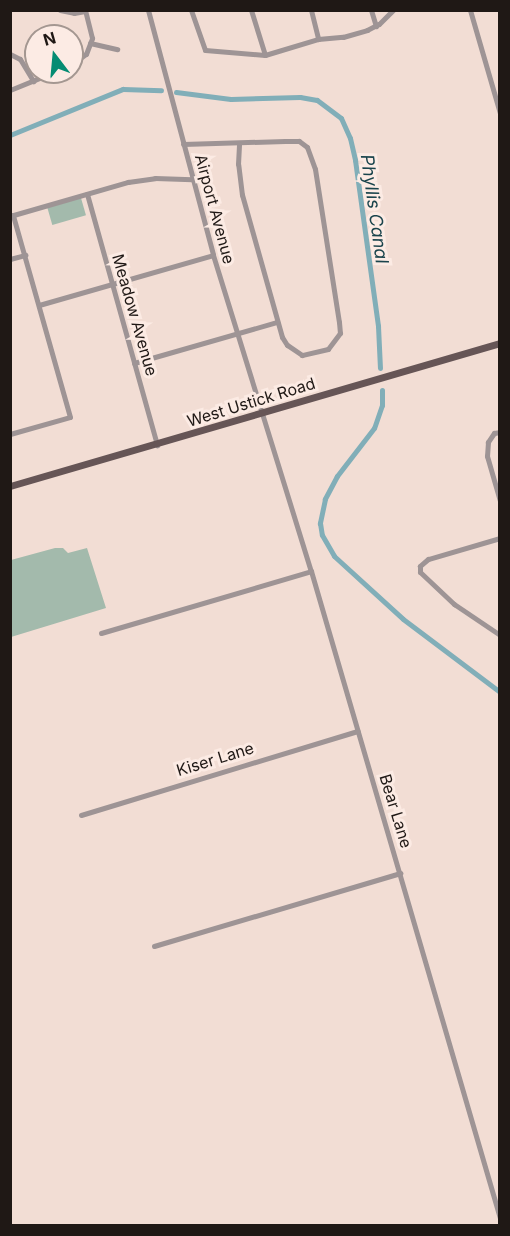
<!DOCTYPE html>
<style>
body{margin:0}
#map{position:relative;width:510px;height:1236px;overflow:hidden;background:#f2ddd4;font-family:Inter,sans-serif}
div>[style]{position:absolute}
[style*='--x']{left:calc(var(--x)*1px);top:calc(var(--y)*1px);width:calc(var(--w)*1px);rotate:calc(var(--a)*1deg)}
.green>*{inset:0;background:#a3baac;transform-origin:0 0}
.canal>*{height:5px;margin:-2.5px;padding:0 2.5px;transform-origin:2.5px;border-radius:2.5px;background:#81aeb8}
.minor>*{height:5px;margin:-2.5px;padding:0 2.5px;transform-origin:2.5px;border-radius:2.5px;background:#9e9495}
.major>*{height:7px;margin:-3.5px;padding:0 3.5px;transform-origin:3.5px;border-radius:3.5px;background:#665556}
span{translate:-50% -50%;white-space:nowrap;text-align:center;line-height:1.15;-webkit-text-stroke:6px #fcebe4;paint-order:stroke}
.street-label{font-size:16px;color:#1f1815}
.water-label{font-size:18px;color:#1a444c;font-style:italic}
.frame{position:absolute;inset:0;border:12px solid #1f1815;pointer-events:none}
.north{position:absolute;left:24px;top:24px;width:60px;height:60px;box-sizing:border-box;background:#fcebe4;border:2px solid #a49791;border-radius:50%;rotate:344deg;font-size:16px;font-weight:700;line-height:24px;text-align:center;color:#1f1815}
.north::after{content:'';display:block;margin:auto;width:21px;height:27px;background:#058c73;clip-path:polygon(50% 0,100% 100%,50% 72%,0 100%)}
</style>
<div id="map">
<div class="green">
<i style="left:81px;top:198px;width:18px;height:35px;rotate:74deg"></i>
<i style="clip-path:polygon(55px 548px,63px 548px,68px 553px,87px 548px,106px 608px,11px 637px,11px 560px)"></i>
</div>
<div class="canal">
<i style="--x:176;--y:92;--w:55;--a:7.3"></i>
<i style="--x:231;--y:99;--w:69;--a:-1.7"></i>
<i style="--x:300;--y:97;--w:17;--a:10"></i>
<i style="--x:317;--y:100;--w:30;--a:37"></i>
<i style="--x:341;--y:118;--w:22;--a:66"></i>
<i style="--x:350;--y:138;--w:23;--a:77"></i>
<i style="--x:355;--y:160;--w:168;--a:82.1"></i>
<i style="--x:378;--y:326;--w:42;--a:87.3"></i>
<i style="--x:10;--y:135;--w:122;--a:-22.2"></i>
<i style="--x:123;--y:89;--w:38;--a:2"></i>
<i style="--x:382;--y:390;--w:15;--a:90"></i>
<i style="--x:382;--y:405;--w:24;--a:109"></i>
<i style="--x:374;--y:428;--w:61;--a:127.6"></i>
<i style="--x:337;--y:476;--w:26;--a:118"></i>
<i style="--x:325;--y:499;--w:25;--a:102"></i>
<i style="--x:320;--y:523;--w:12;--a:81"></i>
<i style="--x:322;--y:535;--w:24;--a:60"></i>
<i style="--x:334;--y:556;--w:93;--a:42.4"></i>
<i style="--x:403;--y:619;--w:121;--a:37"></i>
</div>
<div class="minor">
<i style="--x:60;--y:10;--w:14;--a:12"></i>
<i style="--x:74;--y:13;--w:11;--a:-10"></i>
<i style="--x:148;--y:10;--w:253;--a:75.1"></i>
<i style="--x:213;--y:255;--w:331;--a:72.8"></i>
<i style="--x:311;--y:571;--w:674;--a:73.72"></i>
<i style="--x:191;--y:10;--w:42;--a:70.7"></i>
<i style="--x:205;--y:50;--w:60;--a:4.8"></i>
<i style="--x:265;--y:55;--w:55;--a:-16.8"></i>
<i style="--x:318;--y:39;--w:25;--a:-5"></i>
<i style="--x:343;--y:37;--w:25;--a:-16"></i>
<i style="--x:367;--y:30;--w:13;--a:-27"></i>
<i style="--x:379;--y:24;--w:20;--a:-45"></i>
<i style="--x:251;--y:10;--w:47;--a:72.7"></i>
<i style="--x:311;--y:10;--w:30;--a:76"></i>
<i style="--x:371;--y:10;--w:17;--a:73"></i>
<i style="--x:470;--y:10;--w:107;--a:73.8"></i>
<i style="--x:90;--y:43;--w:28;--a:13"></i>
<i style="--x:10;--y:54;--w:11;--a:27"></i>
<i style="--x:20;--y:59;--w:26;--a:59"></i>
<i style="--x:72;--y:64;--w:17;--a:-36"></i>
<i style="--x:86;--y:54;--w:17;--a:-69"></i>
<i style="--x:92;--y:38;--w:29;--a:-104"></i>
<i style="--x:10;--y:90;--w:48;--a:-22.2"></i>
<i style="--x:183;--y:144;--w:102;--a:-1.7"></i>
<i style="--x:285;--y:141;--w:14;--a:0"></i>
<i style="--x:299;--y:141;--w:10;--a:37"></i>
<i style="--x:307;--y:147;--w:23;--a:70"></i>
<i style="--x:315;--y:169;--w:155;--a:81.1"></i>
<i style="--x:339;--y:322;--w:11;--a:85"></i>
<i style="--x:340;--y:333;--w:20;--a:127"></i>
<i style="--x:328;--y:349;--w:27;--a:167"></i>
<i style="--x:302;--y:355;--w:18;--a:-146"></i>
<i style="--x:287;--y:345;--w:9;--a:-122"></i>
<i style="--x:282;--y:337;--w:148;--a:-105.7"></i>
<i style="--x:242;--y:195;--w:31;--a:-97"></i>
<i style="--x:238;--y:164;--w:20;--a:-87"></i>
<i style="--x:87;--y:194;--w:261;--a:74.4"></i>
<i style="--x:10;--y:216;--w:123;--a:-16.1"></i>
<i style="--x:128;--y:182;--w:27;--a:-8"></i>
<i style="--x:155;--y:178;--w:37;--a:2"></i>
<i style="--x:10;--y:259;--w:16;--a:-15"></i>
<i style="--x:39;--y:305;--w:181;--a:-16"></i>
<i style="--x:134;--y:363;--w:149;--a:-16"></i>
<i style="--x:500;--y:432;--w:6;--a:171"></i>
<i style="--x:494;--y:433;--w:11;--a:124"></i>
<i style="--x:488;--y:442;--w:14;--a:94"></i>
<i style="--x:487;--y:456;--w:47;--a:73.9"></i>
<i style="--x:10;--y:434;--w:62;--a:-15.8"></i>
<i style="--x:70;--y:417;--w:210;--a:-105.8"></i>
<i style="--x:500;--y:538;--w:75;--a:163.7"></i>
<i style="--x:428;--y:559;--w:11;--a:139"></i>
<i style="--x:420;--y:566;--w:6;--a:90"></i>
<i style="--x:420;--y:572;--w:47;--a:43.3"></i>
<i style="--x:454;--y:604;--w:55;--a:34"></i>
<i style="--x:101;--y:633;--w:219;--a:-16.4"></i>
<i style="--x:81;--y:815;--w:289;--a:-16.9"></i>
<i style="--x:154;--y:946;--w:257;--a:-16.5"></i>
</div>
<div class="major">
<i style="--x:10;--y:486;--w:510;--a:-16.27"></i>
</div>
<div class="street-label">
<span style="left:215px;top:209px;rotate:75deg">Airport Avenue</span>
<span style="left:135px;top:315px;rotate:74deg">Meadow Avenue</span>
<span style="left:251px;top:402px;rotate:-17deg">West Ustick Road</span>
<span style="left:215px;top:759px;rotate:-17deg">Kiser Lane</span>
<span style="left:396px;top:811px;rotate:73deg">Bear Lane</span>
</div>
<div class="water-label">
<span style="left:374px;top:209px;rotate:82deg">Phyllis Canal</span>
</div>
<div class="frame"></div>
<div class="north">N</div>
</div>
